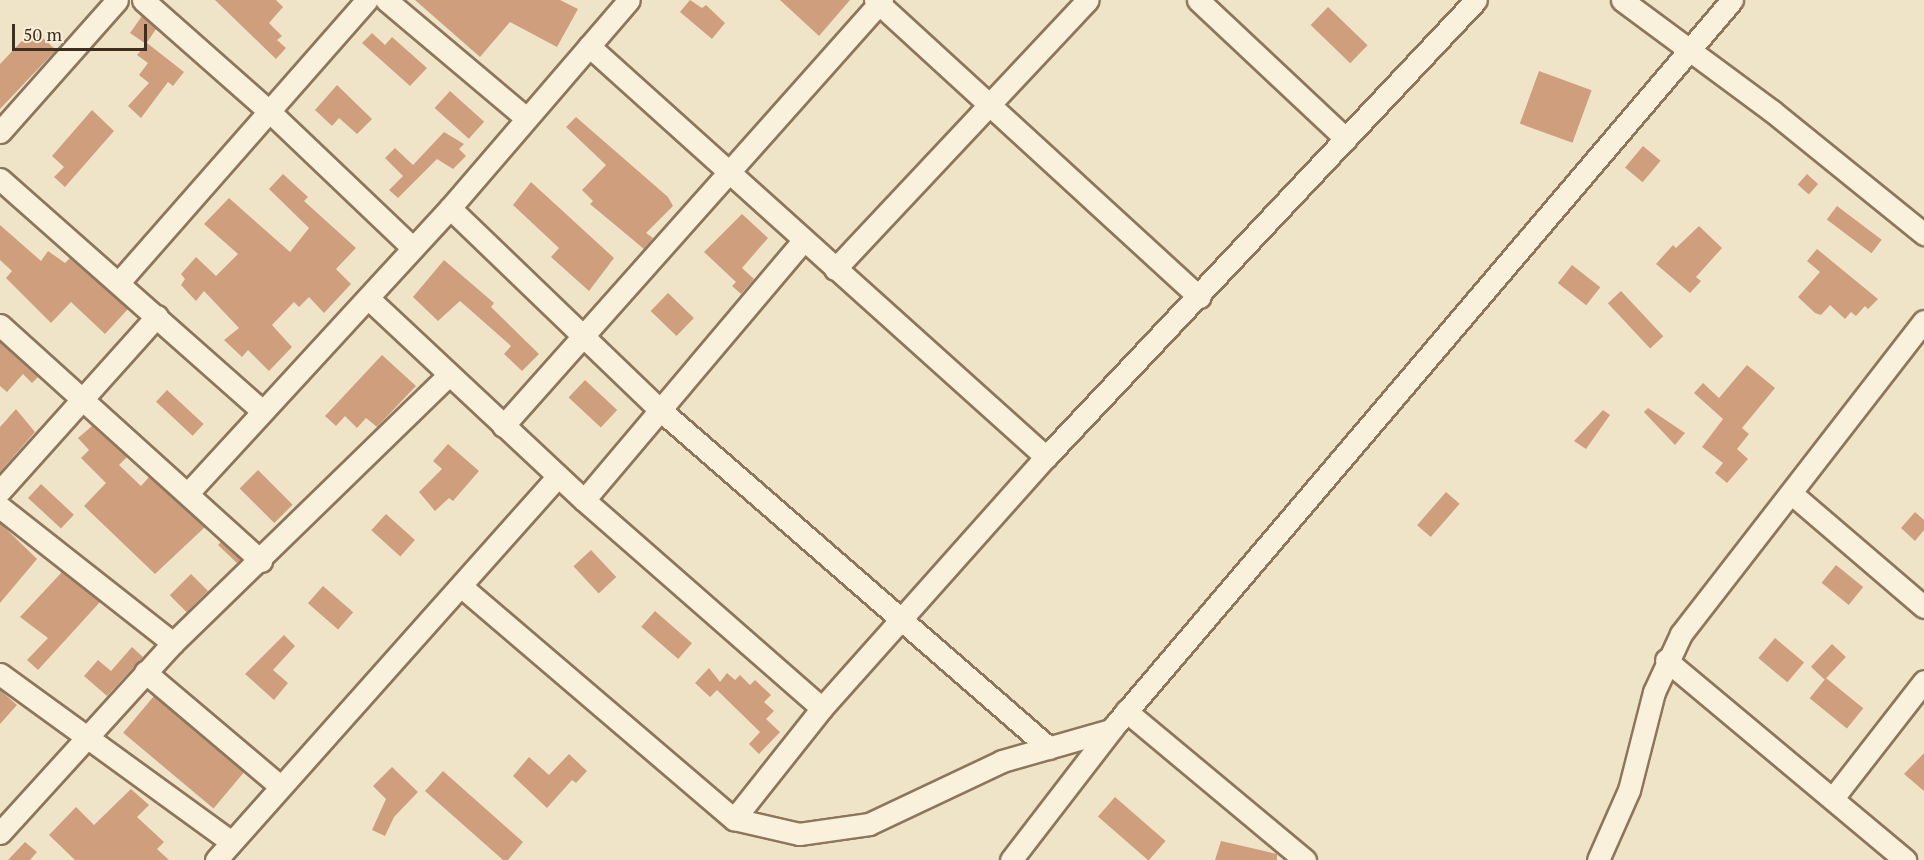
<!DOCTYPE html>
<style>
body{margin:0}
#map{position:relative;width:1924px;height:860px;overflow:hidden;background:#f0e4c8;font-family:"PT Serif",serif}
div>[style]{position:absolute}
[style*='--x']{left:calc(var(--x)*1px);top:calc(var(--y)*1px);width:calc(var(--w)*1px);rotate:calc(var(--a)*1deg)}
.building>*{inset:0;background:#cf9f7d;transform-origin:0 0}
.roads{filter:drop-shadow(2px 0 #8d765c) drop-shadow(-2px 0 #8d765c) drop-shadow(0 2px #8d765c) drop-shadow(0 -2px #8d765c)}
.street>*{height:21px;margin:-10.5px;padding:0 10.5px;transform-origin:10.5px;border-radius:10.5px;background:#faf1dc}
span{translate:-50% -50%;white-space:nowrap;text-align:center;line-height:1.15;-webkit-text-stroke:4.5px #f7eed8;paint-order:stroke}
.scale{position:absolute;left:12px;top:24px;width:135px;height:27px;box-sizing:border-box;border:3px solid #3d2e20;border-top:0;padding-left:8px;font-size:18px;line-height:21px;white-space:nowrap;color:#3d2e20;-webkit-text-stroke:4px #f7eed8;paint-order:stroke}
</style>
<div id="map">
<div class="building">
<i style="clip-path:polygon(215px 0,276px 0,283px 7px,269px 23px,282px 36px,277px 40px,286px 48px,276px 59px)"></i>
<i style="clip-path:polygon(415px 0,560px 0,578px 9px,557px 47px,510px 22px,480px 57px)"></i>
<i style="clip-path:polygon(690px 0,702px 8px,706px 5px,725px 23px,712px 39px,680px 12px)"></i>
<i style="clip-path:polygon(780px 0,850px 0,819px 36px)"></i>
<i style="left:1328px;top:7px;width:55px;height:25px;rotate:44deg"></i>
<i style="clip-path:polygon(142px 16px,156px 29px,146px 44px,130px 33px)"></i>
<i style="clip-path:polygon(33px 29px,56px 50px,0 109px,0 64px)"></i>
<i style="clip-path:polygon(372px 33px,385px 45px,392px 37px,427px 68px,410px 86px,362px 43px)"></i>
<i style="clip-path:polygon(147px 43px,184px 72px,173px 86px,168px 82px,141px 118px,128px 106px,149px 83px,139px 75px,148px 63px,137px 55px)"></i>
<i style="left:1539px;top:71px;width:56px;height:56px;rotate:20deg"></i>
<i style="clip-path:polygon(337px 85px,372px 119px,357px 134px,339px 118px,332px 126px,315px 110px)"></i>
<i style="left:450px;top:91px;width:46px;height:23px;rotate:42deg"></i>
<i style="clip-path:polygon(92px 110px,114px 131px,65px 187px,54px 177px,64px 167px,52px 156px)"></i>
<i style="clip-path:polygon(576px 117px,668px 197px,673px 206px,646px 233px,653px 238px,644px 249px,590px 204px,593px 201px,582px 190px,606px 165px,566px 127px)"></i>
<i style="clip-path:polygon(444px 132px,464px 144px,459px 149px,466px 156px,453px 169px,437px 159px,398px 198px,389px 190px,403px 176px,385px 158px,395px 148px,413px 165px)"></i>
<i style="left:1643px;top:146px;width:23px;height:28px;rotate:40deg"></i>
<i style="clip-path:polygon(283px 174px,308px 197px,304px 201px,356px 248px,336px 269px,351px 284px,324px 313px,309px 297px,299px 307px,294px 302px,272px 325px,292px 347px,269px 371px,248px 350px,242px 357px,224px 340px,239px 328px,204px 291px,196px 301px,181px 285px,185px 279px,181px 274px,196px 257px,216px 276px,238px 254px,204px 224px,229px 198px,290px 252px,309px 228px,269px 189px)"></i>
<i style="left:1807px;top:174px;width:15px;height:14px;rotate:42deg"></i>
<i style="clip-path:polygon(531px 182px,614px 258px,589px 291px,551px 257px,559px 248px,513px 205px)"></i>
<i style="left:1837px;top:206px;width:56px;height:17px;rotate:37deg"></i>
<i style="clip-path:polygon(742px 214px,768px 238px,742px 268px,754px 279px,741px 294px,732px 286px,736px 282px,704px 252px)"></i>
<i style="clip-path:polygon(0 225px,41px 261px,48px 251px,65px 263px,70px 258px,128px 309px,105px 334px,71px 302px,51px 323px,6px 278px,12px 271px,0 260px)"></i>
<i style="clip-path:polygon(1699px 226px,1722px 248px,1696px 277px,1701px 281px,1690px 293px,1656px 264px,1673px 245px,1676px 248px)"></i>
<i style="clip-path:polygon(1817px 249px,1878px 299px,1868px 309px,1865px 306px,1856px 316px,1851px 312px,1845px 319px,1830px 305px,1821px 315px,1815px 313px,1798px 297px,1820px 272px,1807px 261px)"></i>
<i style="clip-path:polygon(444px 260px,494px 303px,491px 307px,539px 354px,522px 371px,504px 354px,511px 346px,460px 301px,438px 321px,413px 297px)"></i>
<i style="left:1572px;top:265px;width:36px;height:23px;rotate:38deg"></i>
<i style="left:1621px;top:291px;width:62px;height:18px;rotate:47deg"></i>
<i style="left:668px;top:293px;width:36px;height:25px;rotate:44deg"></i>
<i style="clip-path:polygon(0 342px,38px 377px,32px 383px,23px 374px,7px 392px,0 386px)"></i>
<i style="clip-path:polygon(382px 355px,416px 386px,377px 427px,366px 418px,357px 428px,345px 416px,336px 426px,325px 416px)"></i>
<i style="clip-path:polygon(1747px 365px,1775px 388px,1742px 428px,1749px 434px,1737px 449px,1748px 459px,1727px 483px,1715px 473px,1723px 463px,1702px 447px,1723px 419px,1694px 393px,1703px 383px,1719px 398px)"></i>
<i style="left:585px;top:380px;width:44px;height:24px;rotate:43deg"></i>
<i style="left:167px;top:390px;width:50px;height:16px;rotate:43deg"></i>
<i style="clip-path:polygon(1648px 408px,1685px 433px,1675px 445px,1644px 412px)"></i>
<i style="clip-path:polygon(16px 409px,35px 432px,0 472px,0 427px)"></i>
<i style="clip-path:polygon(1603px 410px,1610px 415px,1586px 449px,1574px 441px)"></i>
<i style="clip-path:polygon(92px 426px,127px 457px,119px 465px,141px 486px,149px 477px,205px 527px,155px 574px,84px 506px,106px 483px,81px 458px,89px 450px,78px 438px)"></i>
<i style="clip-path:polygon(448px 444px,479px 471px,453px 501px,449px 498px,435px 511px,419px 492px,442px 469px,433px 461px)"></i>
<i style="left:258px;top:470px;width:49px;height:26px;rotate:45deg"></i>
<i style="left:41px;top:484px;width:45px;height:19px;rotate:43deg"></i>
<i style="left:1446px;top:492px;width:18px;height:44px;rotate:41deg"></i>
<i style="clip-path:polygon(1915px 512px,1924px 520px,1924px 530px,1915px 541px,1901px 528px)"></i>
<i style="left:386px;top:514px;width:39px;height:22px;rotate:42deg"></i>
<i style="clip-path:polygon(0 523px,37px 559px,0 603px)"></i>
<i style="clip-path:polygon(221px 542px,241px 560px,237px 563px,218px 545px)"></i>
<i style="left:591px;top:550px;width:37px;height:24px;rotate:47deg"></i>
<i style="left:1836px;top:565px;width:35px;height:23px;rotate:39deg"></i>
<i style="clip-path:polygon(62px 572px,100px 602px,38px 670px,27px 660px,48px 638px,20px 617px)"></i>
<i style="left:191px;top:574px;width:24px;height:30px;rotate:45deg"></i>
<i style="left:323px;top:586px;width:40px;height:23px;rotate:41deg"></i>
<i style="left:655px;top:611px;width:49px;height:21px;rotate:41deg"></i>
<i style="clip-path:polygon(284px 635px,295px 646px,273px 670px,288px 683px,274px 700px,245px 674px)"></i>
<i style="left:1775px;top:638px;width:38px;height:26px;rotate:40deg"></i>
<i style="left:1832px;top:644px;width:19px;height:31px;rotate:43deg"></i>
<i style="clip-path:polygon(132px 647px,143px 657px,107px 696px,84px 676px,98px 660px,111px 671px)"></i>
<i style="clip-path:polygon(709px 668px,720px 682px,727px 673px,735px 680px,740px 675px,750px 685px,755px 680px,771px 695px,764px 702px,774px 711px,766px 719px,780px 732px,759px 754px,749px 744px,760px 732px,717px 690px,710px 697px,695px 683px)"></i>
<i style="left:1826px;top:678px;width:48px;height:26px;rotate:39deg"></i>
<i style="clip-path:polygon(0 690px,17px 705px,0 724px)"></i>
<i style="left:154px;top:696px;width:118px;height:48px;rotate:40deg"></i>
<i style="clip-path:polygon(1924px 753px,1924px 791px,1904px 774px)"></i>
<i style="clip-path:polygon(569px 754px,587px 771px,576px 783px,572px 780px,547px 808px,513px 776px,529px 757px,549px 775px)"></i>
<i style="clip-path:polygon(392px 767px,418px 792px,394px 817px,385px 836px,372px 830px,386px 799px,373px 786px)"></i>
<i style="clip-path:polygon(443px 771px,523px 842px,508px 860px,503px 860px,425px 791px)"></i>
<i style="clip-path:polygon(131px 789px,149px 805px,137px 817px,164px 842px,157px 849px,169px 860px,75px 860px,49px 835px,76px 807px,94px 825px)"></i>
<i style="left:1115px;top:797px;width:67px;height:26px;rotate:41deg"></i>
<i style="clip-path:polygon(1221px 841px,1277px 854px,1277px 860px,1215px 860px)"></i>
<i style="clip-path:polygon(25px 842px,37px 852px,30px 860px,8px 860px)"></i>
</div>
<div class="roads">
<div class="street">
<i style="--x:143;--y:0;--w:169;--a:41.4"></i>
<i style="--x:270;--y:112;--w:197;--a:43.6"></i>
<i style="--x:386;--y:0;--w:182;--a:40.1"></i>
<i style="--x:875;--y:0;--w:440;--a:42.5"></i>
<i style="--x:1198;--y:0;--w:203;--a:43.2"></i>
<i style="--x:1622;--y:0;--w:187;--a:36.5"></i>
<i style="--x:1772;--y:111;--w:196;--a:39"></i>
<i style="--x:589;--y:46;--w:615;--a:41.97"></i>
<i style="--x:0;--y:132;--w:176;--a:-48.4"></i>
<i style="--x:0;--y:179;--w:350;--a:41.5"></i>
<i style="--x:450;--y:208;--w:289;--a:43.9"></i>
<i style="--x:658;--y:408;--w:518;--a:41.01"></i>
<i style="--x:835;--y:269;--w:369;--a:-46.8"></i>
<i style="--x:120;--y:281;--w:374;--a:-48.7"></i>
<i style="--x:368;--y:298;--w:296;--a:43.1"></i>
<i style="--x:584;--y:500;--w:316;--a:41.2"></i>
<i style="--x:0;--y:325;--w:352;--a:42.1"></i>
<i style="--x:503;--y:426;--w:570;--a:-48.34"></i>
<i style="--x:0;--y:491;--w:235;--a:-48.1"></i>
<i style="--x:188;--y:493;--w:387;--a:-47.4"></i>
<i style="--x:450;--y:208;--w:274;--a:-49.3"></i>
<i style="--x:1791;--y:493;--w:175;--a:40.6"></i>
<i style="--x:584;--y:500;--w:339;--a:-49.8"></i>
<i style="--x:0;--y:507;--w:220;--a:38.2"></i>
<i style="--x:462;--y:587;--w:358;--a:40.5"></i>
<i style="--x:734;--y:819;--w:67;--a:13"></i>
<i style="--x:799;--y:834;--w:71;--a:-8.1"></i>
<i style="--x:869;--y:824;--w:147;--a:-25.3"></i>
<i style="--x:1002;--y:761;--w:113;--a:-15.9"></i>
<i style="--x:1666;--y:660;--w:312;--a:39.9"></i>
<i style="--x:145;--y:672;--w:177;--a:40.2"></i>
<i style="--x:0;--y:674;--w:286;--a:36"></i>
<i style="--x:1126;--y:711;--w:233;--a:39.8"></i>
<i style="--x:1833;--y:798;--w:148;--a:-52.1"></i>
<i style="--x:734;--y:819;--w:142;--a:-51.6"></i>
<i style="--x:822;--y:708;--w:336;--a:-48.3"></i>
<i style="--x:1046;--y:457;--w:627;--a:-46.74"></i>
<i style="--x:0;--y:833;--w:257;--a:-47.7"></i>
<i style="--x:173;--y:643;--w:383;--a:-44.2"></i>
<i style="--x:216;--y:860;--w:514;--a:-48.31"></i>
<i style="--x:1011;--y:860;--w:170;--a:-52.4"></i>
<i style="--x:1115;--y:725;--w:952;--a:-49.6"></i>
<i style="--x:1598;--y:860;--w:77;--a:-66.1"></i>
<i style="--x:1629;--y:790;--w:101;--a:-75.7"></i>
<i style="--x:1654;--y:692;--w:64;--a:-65"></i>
<i style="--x:1681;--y:634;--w:396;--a:-52.2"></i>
</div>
</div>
<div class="scale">50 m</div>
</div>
